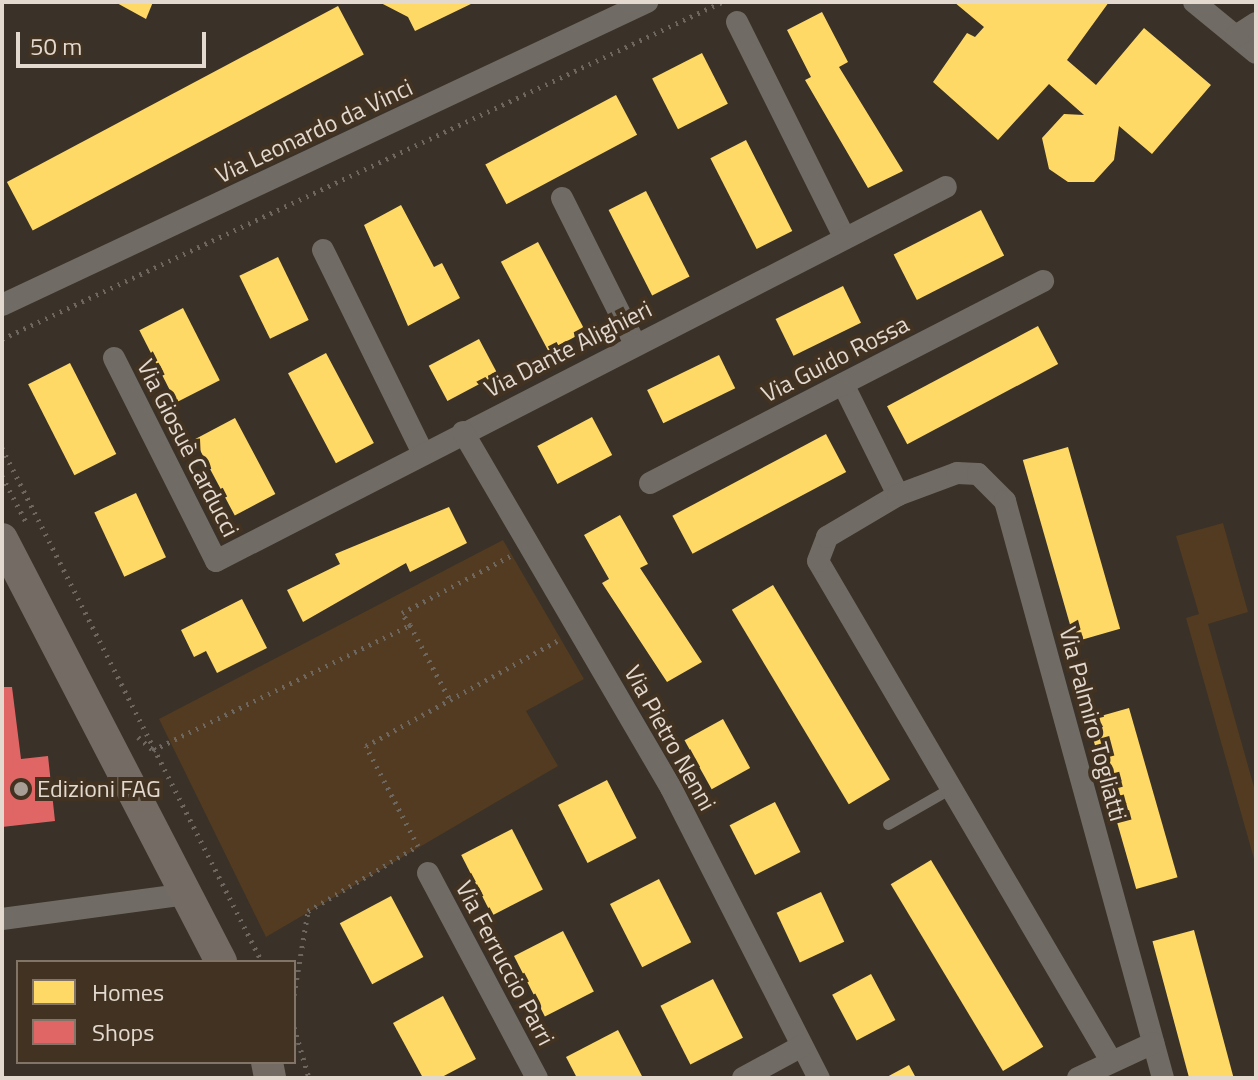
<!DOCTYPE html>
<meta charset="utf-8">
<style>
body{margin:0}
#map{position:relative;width:1258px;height:1080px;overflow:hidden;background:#3a3128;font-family:"Titillium Web",sans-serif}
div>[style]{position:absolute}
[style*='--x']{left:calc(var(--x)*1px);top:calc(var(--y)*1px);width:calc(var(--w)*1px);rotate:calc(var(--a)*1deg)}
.green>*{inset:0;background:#523b20}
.homes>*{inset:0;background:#ffd966;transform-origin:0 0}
.shops>*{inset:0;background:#e06666}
.path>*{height:5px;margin-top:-2.5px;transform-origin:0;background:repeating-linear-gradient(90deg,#6d6760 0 2px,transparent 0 8px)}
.service>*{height:11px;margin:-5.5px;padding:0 5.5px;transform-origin:5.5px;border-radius:5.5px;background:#706b64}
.minor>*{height:22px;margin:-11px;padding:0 11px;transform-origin:11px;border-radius:11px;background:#706b64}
.secondary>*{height:32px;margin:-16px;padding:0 16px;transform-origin:16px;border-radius:16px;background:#746c64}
.dots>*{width:22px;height:22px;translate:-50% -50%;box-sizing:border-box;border:4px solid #413221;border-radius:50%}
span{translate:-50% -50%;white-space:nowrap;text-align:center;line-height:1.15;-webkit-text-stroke:8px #413221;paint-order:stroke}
.street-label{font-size:24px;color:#e3d9cf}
.poi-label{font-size:24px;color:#e3d9cf}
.left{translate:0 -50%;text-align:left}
.frame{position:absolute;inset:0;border:4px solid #e3d9cf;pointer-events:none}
.legend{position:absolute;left:16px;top:960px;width:280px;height:104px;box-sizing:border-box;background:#413221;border:2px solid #827567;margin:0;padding:10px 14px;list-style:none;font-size:24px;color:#e3d9cf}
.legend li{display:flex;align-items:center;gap:16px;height:40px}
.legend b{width:40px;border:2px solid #827567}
.scale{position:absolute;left:16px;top:32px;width:190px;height:36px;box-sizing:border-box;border:4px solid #e3d9cf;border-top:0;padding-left:10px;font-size:24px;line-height:28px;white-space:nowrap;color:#e3d9cf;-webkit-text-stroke:6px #413221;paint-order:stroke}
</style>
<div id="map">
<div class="green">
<i style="clip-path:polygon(1223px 523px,1248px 612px,1208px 624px,1256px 794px,1256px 866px,1186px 618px,1199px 614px,1176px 536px)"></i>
<i style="clip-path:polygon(503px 540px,584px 679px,526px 711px,558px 766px,266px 937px,159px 719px)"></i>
</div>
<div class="homes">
<i style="clip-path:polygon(115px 2px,153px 2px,146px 19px)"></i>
<i style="clip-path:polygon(379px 2px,475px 2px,415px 31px,408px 17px)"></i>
<i style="clip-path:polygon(954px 2px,1109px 2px,1067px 60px,1096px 85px,1144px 28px,1211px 85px,1152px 154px,1119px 126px,1114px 160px,1094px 182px,1068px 182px,1049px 169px,1042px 138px,1064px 114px,1084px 115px,1049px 84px,998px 140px,933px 82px,967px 33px,975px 37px,984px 27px)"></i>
<i style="left:338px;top:6px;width:55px;height:375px;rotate:62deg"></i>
<i style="clip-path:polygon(822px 12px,848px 62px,839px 67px,903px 171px,868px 188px,805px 80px,811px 77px,787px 30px)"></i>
<i style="left:702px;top:53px;width:57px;height:56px;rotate:63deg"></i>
<i style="left:616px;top:95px;width:45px;height:148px;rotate:62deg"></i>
<i style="left:746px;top:140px;width:102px;height:40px;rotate:63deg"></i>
<i style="left:646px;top:191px;width:96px;height:42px;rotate:63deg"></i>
<i style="clip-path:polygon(401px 205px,434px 267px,442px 263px,460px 298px,408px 326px,364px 225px)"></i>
<i style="left:981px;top:210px;width:51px;height:98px;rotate:63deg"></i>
<i style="left:538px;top:242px;width:101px;height:42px;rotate:62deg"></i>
<i style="left:278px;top:257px;width:70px;height:43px;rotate:64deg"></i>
<i style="left:843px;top:286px;width:41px;height:75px;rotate:64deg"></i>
<i style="left:183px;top:308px;width:81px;height:49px;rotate:63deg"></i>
<i style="left:1038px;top:326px;width:43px;height:171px;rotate:62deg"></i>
<i style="left:479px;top:339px;width:40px;height:57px;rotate:62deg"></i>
<i style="left:326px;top:353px;width:102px;height:43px;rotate:62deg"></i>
<i style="left:719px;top:355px;width:37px;height:80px;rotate:64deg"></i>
<i style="left:70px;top:363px;width:102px;height:47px;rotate:63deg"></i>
<i style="left:592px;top:417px;width:43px;height:62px;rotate:62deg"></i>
<i style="left:235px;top:418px;width:86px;height:46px;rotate:62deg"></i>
<i style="left:826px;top:434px;width:43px;height:174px;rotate:62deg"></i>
<i style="left:1068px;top:447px;width:189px;height:47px;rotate:74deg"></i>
<i style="left:136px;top:493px;width:71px;height:46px;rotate:65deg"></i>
<i style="clip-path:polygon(449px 507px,467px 543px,410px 572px,406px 563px,303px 622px,287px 590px,340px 564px,335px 554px)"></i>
<i style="clip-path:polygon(620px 515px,648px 564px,640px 568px,702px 662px,667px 682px,602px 583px,609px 579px,584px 535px)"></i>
<i style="left:773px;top:585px;width:227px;height:48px;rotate:59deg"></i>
<i style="clip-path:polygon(242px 599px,267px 648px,217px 673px,206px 651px,194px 657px,181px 630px)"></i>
<i style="left:1129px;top:708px;width:176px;height:43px;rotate:74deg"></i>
<i style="left:723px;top:719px;width:56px;height:44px;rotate:61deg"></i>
<i style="left:607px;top:780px;width:65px;height:55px;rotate:63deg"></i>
<i style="left:775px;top:802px;width:56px;height:51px;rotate:63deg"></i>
<i style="left:512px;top:829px;width:68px;height:57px;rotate:63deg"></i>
<i style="left:931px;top:860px;width:218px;height:47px;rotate:59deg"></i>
<i style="left:659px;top:879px;width:71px;height:55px;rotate:63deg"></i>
<i style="left:821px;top:892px;width:55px;height:49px;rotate:65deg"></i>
<i style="left:391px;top:896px;width:69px;height:58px;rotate:62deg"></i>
<i style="left:1194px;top:930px;width:153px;height:43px;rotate:75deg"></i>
<i style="left:563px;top:931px;width:68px;height:55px;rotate:63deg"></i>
<i style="left:871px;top:974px;width:52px;height:44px;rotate:62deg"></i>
<i style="left:713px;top:979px;width:66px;height:59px;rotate:63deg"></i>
<i style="clip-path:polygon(443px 996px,476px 1059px,440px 1078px,423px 1078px,393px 1023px)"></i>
<i style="clip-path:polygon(618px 1030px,643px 1078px,577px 1078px,566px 1057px)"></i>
<i style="clip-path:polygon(909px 1065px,916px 1078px,885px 1078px)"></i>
</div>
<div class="shops">
<i style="clip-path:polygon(2px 687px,12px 687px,21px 759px,48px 756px,55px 821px,2px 827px)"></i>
</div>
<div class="path">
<i style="--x:2;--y:339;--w:795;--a:-25.08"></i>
<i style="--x:2;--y:448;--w:576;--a:63.17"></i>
<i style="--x:2;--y:476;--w:52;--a:62.4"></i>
<i style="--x:410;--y:625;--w:14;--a:-124"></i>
<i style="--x:402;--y:613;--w:124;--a:-27.8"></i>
<i style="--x:138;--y:737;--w:20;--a:41"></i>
<i style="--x:153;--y:750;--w:286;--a:-25.9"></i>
<i style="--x:410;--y:625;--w:85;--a:61.9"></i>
<i style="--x:294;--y:995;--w:85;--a:-80.5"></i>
<i style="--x:308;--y:911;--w:128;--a:-30.6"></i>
<i style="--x:418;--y:846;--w:113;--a:-117.5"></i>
<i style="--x:366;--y:746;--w:220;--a:-28.8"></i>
<i style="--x:294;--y:1027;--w:53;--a:73.6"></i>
</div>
<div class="service">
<i style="--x:888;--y:824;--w:70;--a:-29.8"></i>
</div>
<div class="minor">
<i style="--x:1194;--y:2;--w:80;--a:39.4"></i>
<i style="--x:737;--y:22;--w:240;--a:63.5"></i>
<i style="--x:1236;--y:36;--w:24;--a:-33"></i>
<i style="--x:562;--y:198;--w:163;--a:63.4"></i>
<i style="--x:323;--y:250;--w:226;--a:63.8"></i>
<i style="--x:2;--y:305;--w:713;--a:-25.16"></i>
<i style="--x:114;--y:358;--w:227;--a:63.3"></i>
<i style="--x:216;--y:561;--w:820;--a:-27.13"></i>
<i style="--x:843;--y:384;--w:124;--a:63.6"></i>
<i style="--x:463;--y:432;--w:412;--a:59.7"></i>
<i style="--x:671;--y:788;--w:326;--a:63"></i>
<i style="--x:650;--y:483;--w:442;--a:-27.2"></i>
<i style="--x:428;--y:873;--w:232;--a:62"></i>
<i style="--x:2;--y:919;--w:186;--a:-7.7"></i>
<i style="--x:1110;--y:1059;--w:577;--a:-120.39"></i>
<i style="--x:818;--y:561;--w:26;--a:-69"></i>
<i style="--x:827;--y:537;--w:82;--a:-30.6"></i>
<i style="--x:898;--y:495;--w:63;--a:-20.4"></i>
<i style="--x:957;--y:473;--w:21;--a:3"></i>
<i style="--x:978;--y:474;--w:38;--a:45"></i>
<i style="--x:1005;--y:501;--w:598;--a:74.69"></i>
<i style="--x:743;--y:1078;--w:67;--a:-28.5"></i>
<i style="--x:1078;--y:1078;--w:83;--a:-25"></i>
</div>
<div class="secondary">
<i style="--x:2;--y:539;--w:476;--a:62.6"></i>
<i style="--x:267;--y:1062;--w:16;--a:79"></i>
</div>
<div class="dots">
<i style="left:21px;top:789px;background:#a89e95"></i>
</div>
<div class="street-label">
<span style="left:314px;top:131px;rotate:-25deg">Via Leonardo da Vinci</span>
<span style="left:568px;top:349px;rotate:-27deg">Via Dante Alighieri</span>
<span style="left:835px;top:359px;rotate:-27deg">Via Guido Rossa</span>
<span style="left:188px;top:448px;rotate:63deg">Via Giosuè Carducci</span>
<span style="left:1093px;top:724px;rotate:75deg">Via Palmiro Togliatti</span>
<span style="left:670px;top:738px;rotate:61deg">Via Pietro Nenni</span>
<span style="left:505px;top:963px;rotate:62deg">Via Ferruccio Parri</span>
</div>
<div class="poi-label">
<span class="left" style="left:37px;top:789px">Edizioni FAG</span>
</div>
<div class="frame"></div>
<ul class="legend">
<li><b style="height:22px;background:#ffd966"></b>Homes</li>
<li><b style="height:22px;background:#e06666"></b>Shops</li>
</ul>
<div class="scale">50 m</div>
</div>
